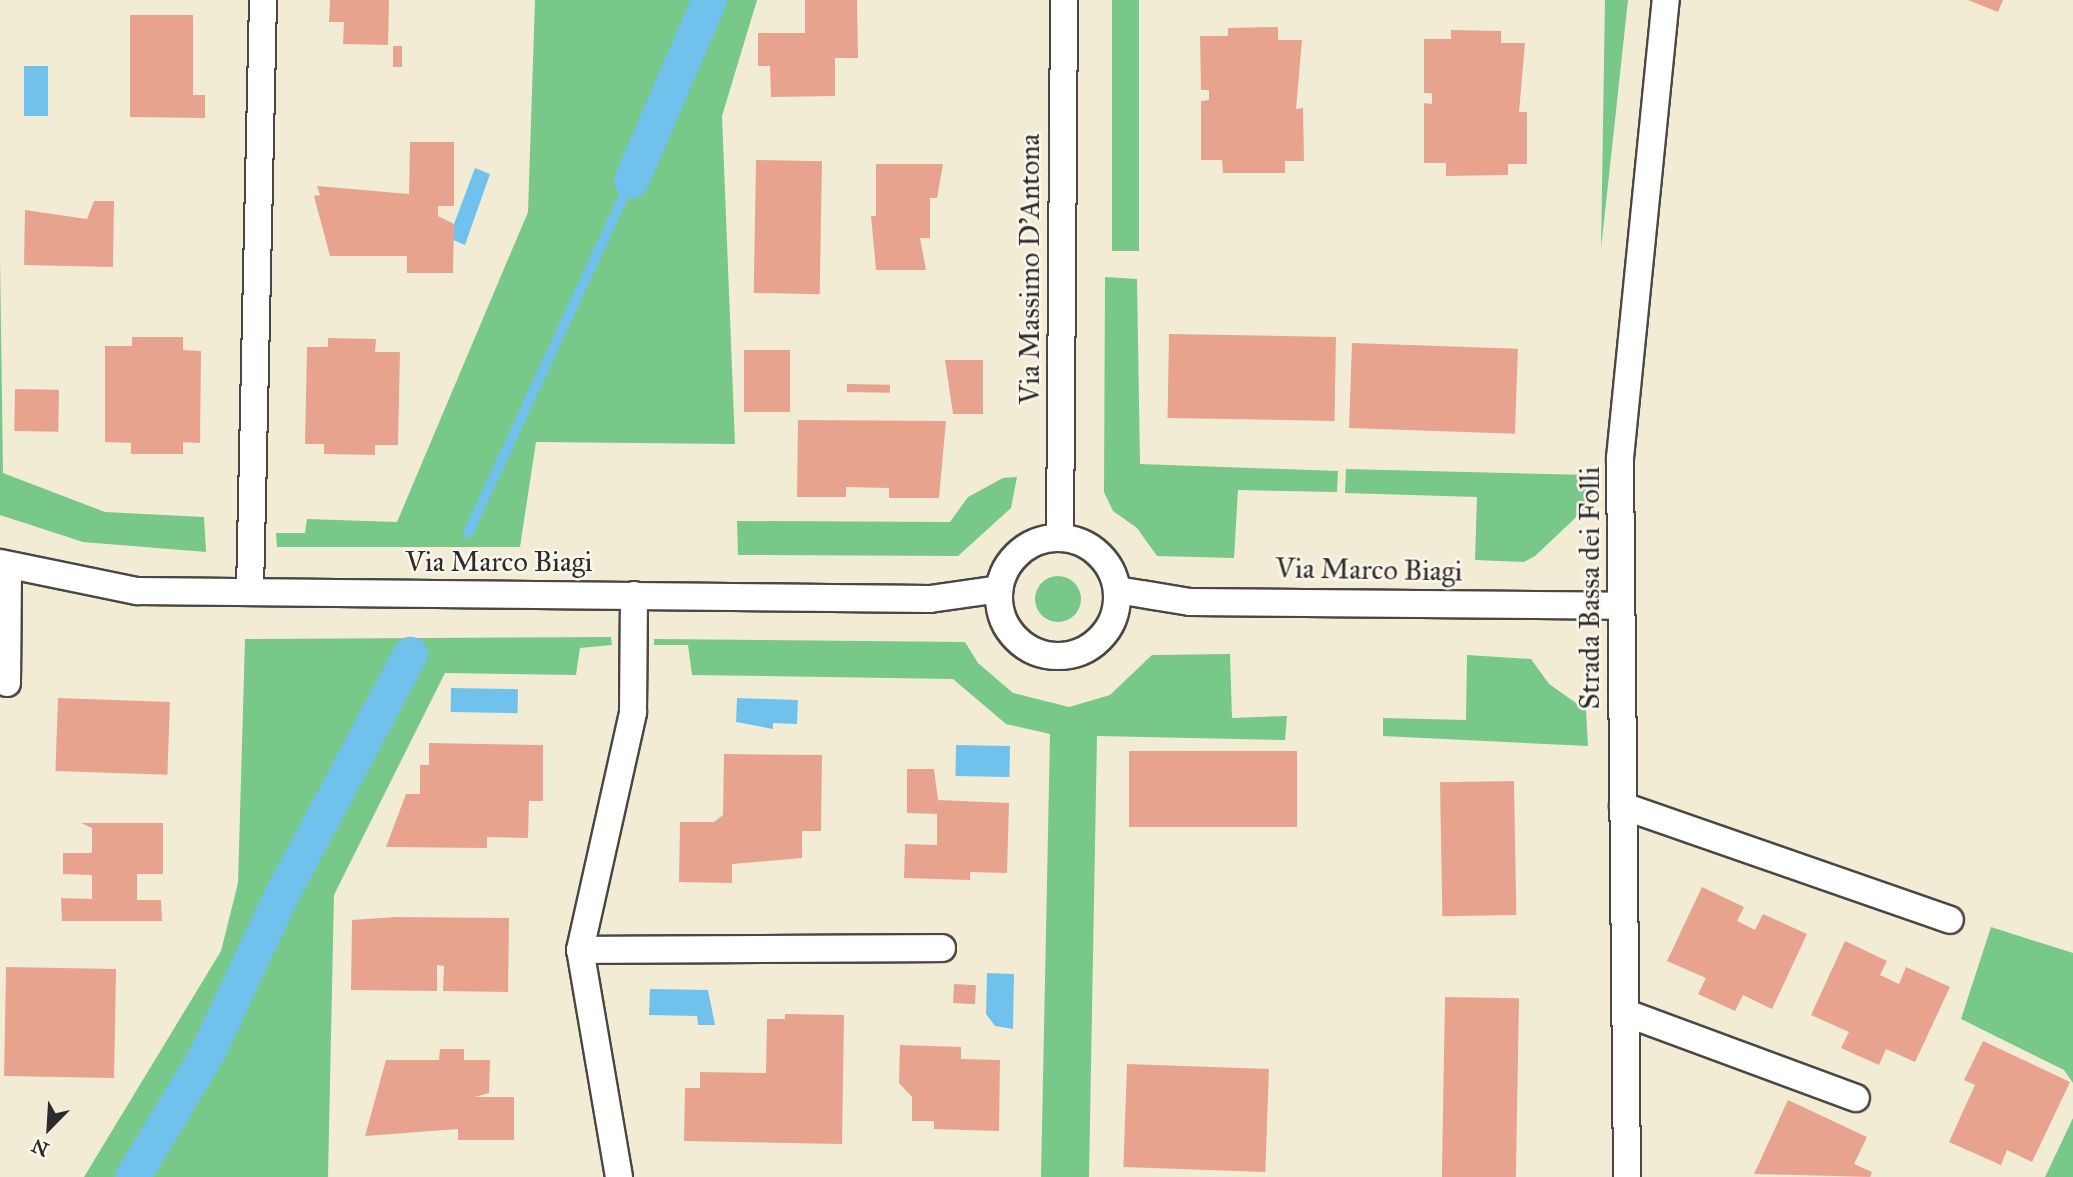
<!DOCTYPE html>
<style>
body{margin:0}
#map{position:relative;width:2073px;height:1177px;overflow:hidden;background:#f3ecd5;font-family:"IM FELL Great Primer",serif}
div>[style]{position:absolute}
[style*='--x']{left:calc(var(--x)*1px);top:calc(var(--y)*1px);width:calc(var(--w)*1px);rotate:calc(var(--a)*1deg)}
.green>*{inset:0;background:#77c889;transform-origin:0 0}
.round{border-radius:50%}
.water>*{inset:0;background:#70c2ec;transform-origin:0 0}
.stream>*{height:10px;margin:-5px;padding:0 5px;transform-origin:5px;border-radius:5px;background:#70c2ec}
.canal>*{height:35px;margin:-17.5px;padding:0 17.5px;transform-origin:17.5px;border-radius:17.5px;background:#70c2ec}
.building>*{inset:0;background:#e8a38f;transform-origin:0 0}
.roads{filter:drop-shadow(2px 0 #494844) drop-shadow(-2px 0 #494844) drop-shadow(0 2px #494844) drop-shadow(0 -2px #494844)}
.street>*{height:26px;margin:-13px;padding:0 13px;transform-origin:13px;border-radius:13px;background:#fff}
.street>.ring{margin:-13px;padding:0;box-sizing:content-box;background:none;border:26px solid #fff;border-radius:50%}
span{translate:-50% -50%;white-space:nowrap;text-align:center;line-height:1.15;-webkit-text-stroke:5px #fbf7ec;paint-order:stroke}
.street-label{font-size:28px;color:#2b2b2b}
.north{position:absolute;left:14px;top:1093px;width:70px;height:70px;-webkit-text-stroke:5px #fbf7ec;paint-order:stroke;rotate:204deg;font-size:19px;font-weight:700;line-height:28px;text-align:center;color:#2b2b2b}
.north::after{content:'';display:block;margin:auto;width:24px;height:32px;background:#2b2b2b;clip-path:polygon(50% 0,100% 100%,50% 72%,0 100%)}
</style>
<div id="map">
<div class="green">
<i style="clip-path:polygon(535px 0,757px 0,722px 116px,735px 444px,536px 442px,520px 547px,277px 547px,276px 533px,305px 533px,307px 519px,397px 522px,528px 212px)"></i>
<i style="left:1112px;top:0;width:27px;height:251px"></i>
<i style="clip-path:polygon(1605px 0,1628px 0,1601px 249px)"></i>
<i style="clip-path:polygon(0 256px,3px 473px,105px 512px,204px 517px,206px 552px,83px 542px,0 515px)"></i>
<i style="clip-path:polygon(1105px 277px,1137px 279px,1140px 464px,1338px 471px,1337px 492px,1238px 490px,1234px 558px,1157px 556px,1137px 528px,1113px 511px,1104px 492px)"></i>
<i style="clip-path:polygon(1346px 469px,1590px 475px,1593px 491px,1588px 506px,1535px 556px,1524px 562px,1475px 560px,1477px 497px,1345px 493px)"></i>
<i style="clip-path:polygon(1017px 477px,1011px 508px,958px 556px,738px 555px,737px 521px,950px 522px,968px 497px,1003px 478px)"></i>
<i class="round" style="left:1035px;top:576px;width:46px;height:46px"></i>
<i style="clip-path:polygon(611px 637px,612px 645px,580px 648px,576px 675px,445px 673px,334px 895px,328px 1177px,84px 1177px,221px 951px,238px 883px,245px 639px)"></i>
<i style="clip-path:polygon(654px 639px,965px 642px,978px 663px,1013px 693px,1069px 707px,1110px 695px,1152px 655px,1230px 654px,1232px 718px,1287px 716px,1285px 740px,1097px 736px,1089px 1177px,1041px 1177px,1050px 734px,1006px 724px,953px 679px,692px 675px,688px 645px,654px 645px)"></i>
<i style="clip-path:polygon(1467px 655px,1531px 659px,1549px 684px,1586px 710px,1588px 746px,1383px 736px,1383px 718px,1466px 720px)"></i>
<i style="clip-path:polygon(1991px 927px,2073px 953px,2073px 1083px,2064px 1070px,1961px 1019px)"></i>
<i style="clip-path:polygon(2073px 1118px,2073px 1177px,2045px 1177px)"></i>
</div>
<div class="water">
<i style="left:24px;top:66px;width:24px;height:50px"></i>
<i style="clip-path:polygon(475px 168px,490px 174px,465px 245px,453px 240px,454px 224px)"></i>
<i style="left:451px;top:688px;width:67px;height:24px;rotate:1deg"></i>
<i style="clip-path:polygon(737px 698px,798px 700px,797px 724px,773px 723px,773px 729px,736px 722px)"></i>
<i style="left:956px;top:745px;width:54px;height:31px;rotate:1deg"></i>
<i style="clip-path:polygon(987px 973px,1014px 974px,1013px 1029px,995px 1026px,986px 1014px)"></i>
<i style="clip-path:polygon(650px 989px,708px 990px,715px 1025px,698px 1025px,697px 1016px,649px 1015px)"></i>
</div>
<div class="stream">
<i style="--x:468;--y:533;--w:389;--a:-65.2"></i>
</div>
<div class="canal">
<i style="--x:631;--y:180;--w:196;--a:-66.6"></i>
<i style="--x:132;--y:1177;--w:145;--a:-58.8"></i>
<i style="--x:207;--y:1053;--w:170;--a:-64.9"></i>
<i style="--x:279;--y:899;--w:278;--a:-61.9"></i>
</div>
<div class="building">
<i style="clip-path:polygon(330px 0,389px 0,388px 45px,343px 44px,344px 22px,329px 22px)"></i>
<i style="clip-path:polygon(805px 0,857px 0,858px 58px,835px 58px,835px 96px,771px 97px,770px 66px,758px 66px,758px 33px,805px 33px)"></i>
<i style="clip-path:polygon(1968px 0,2003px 0,1998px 12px)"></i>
<i style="clip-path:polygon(130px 15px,193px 15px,193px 95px,205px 95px,205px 118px,130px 117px)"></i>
<i style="clip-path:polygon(1278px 27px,1278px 40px,1302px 40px,1296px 109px,1303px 108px,1304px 161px,1285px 161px,1285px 173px,1223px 173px,1222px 160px,1201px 160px,1201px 101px,1209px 100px,1209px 90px,1201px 90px,1200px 36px,1228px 36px,1228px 28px)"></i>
<i style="clip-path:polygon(1451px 30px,1501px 31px,1501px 43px,1525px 43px,1519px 112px,1527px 112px,1527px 164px,1508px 164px,1508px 175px,1446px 176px,1446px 163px,1424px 163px,1424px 103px,1432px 104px,1432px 93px,1424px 93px,1424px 39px,1451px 39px)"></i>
<i style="left:393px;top:46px;width:9px;height:21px"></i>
<i style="clip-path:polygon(410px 142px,454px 142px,454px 206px,438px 206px,438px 216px,454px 224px,453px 273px,407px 273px,407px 256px,330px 256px,314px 196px,320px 195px,317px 186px,409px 194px)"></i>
<i style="left:756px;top:160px;width:66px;height:133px;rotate:1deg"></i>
<i style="clip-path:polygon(876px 164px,943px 164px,937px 198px,930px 198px,930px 238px,920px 238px,926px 270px,876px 270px,871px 216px,876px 216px)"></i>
<i style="clip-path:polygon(94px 201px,114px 201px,113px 267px,24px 265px,25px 210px,87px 219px)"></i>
<i style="left:1169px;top:334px;width:167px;height:84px;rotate:1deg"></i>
<i style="clip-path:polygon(132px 337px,183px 337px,183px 350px,201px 351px,200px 443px,183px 442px,183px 454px,131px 454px,131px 443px,105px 442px,105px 346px,132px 346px)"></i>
<i style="clip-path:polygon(328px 338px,376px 339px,375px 352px,400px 352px,398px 445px,375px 445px,375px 455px,324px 454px,324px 444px,305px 444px,307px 347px,328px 347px)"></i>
<i style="left:1352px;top:343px;width:166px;height:85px;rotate:2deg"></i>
<i style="left:744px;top:350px;width:46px;height:62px"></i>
<i style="clip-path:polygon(945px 360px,983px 360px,983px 414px,953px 414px)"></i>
<i style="left:847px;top:384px;width:43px;height:8px;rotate:1deg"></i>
<i style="left:15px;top:389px;width:44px;height:42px;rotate:1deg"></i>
<i style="clip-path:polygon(798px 420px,946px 421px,939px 498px,889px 498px,889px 488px,846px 487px,846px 497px,797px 497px)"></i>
<i style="left:58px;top:698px;width:112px;height:73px;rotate:2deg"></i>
<i style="clip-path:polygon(429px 743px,543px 745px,543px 801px,529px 801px,528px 838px,487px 837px,487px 848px,386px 847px,406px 794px,420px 794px,420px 765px,429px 765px)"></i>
<i style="left:1129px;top:751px;width:168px;height:76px"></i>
<i style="clip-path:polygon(724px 754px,822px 755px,821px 831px,802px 831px,802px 858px,732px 864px,732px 883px,679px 882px,680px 822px,714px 822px,723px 815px)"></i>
<i style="clip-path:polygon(907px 769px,934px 769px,938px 800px,1009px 803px,1007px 873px,970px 872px,970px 880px,904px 878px,905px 844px,937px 845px,937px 814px,907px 813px)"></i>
<i style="left:1514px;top:781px;width:134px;height:74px;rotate:89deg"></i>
<i style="clip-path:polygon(81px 823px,163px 823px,163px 874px,137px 874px,137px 900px,161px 900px,162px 921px,62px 921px,61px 898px,92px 899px,92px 875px,63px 874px,63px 853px,92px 853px,92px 828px)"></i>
<i style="clip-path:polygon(1702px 887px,1744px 907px,1737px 921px,1755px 930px,1763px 914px,1807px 934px,1772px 1009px,1743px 995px,1735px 1011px,1698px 994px,1706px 978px,1667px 961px)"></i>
<i style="clip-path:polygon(396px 917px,509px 918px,508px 992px,443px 991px,444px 966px,437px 965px,437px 991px,351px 990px,352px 920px)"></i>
<i style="clip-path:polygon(1845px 941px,1887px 961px,1880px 975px,1899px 984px,1906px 967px,1950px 987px,1915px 1062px,1886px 1049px,1879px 1065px,1841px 1048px,1849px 1032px,1811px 1015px)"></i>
<i style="left:6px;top:967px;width:110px;height:109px;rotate:1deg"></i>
<i style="left:954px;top:984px;width:22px;height:19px;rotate:3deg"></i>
<i style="left:1445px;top:997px;width:74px;height:180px;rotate:1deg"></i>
<i style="clip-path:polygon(785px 1014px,844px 1015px,842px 1144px,684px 1141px,685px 1088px,700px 1088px,700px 1072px,766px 1073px,767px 1019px,785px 1019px)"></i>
<i style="clip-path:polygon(1983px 1041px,2070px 1082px,2032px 1162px,2007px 1150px,2001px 1165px,1949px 1142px,1975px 1085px,1964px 1080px)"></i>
<i style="clip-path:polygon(900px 1045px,961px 1047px,961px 1059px,1000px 1060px,999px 1131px,934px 1129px,934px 1121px,912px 1121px,912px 1097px,899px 1083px)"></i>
<i style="clip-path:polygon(440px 1049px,464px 1049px,464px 1060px,490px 1060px,489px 1093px,475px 1097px,514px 1097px,514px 1140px,458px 1140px,458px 1129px,365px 1136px,386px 1060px,439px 1060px)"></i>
<i style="left:1127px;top:1064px;width:142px;height:103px;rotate:2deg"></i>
<i style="clip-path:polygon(1788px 1100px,1867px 1137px,1854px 1164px,1872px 1172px,1870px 1177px,1754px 1174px)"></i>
</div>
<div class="roads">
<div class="street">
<i class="ring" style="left:999px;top:538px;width:92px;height:92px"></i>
<i style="--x:1060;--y:538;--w:538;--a:-89.57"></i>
<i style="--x:0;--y:563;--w:140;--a:11.6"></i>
<i style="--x:137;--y:591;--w:793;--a:0.58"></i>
<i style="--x:930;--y:599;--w:70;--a:-8.2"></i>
<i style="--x:1117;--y:590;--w:74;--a:9.3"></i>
<i style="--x:1190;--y:602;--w:431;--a:0.5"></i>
<i style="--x:250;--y:591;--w:591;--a:-88.74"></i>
<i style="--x:7;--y:683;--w:117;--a:-89.5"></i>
<i style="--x:1623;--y:806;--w:346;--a:19.2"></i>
<i style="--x:580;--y:950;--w:362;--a:-0.3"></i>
<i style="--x:1626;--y:1013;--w:245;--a:20.3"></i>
<i style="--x:619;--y:1177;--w:230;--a:-99.7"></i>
<i style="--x:580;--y:950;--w:244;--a:-77.4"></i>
<i style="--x:633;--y:712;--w:117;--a:-89.5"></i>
<i style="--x:1627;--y:1177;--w:719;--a:-90.56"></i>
<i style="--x:1620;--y:458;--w:460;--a:-84.3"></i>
</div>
</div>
<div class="street-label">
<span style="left:1030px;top:269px;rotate:-90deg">Via Massimo D'Antona</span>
<span style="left:499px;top:562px">Via Marco Biagi</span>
<span style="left:1369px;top:570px;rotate:1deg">Via Marco Biagi</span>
<span style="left:1590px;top:588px;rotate:-90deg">Strada Bassa dei Folli</span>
</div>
<div class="north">N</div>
</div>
